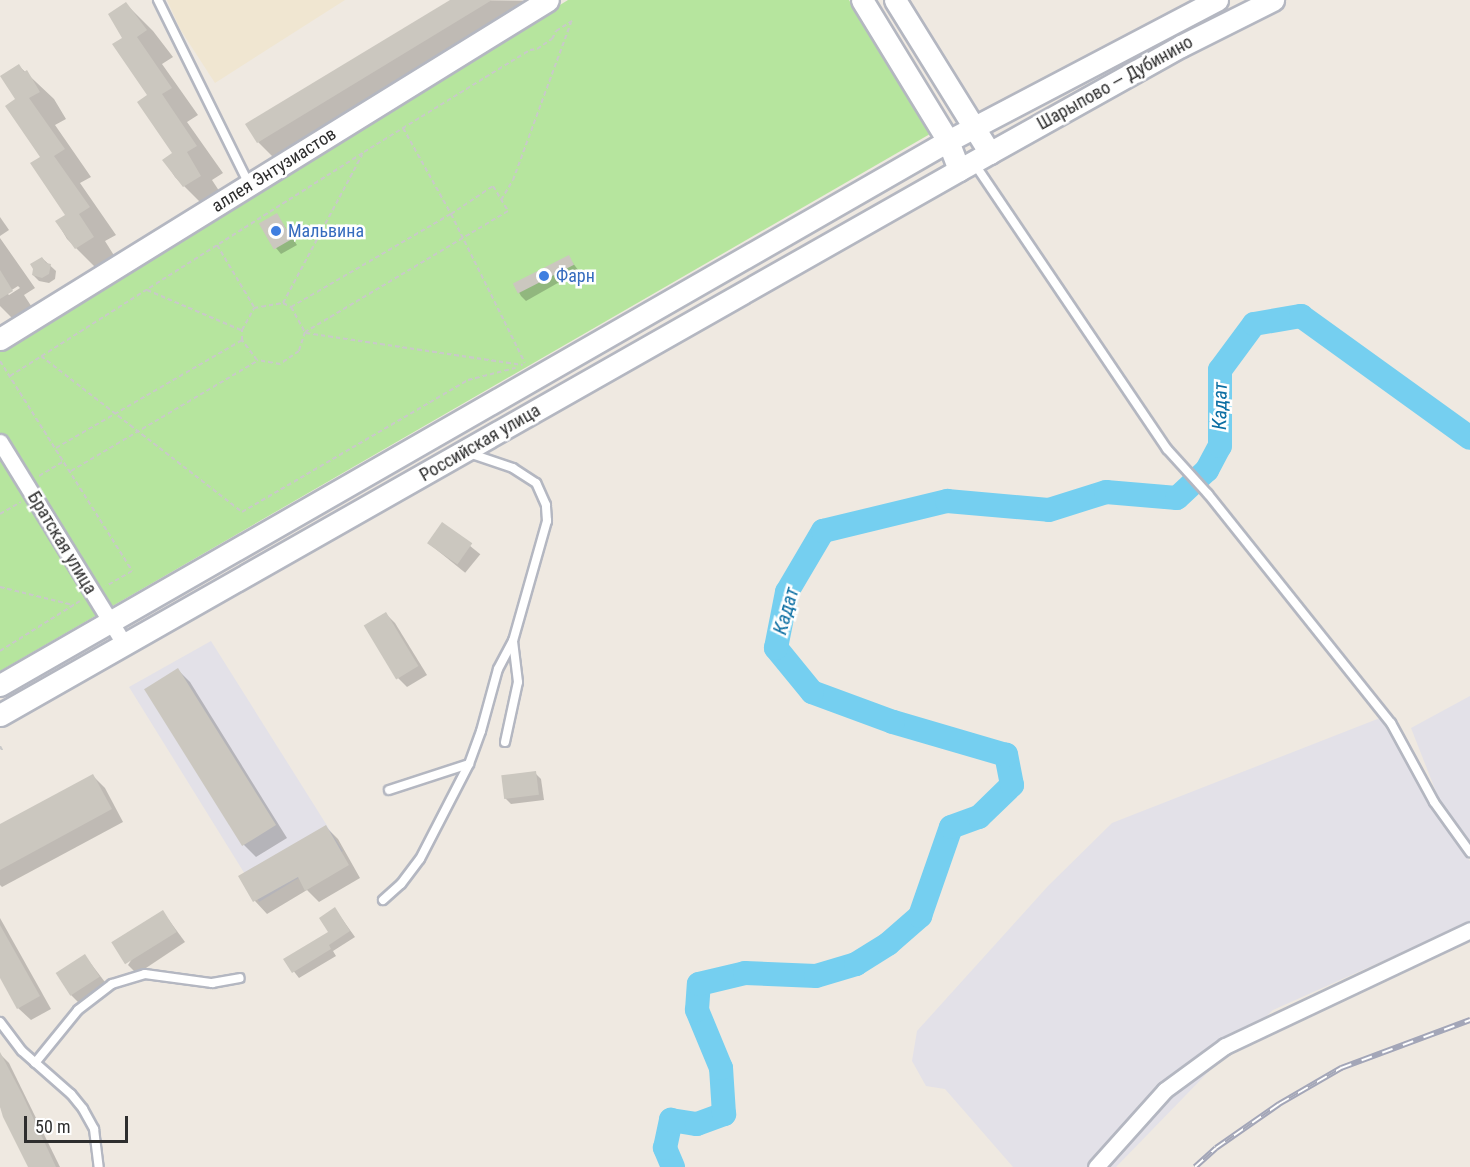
<!DOCTYPE html>
<meta charset="utf-8">
<style>
body{margin:0}
#map{position:relative;width:1470px;height:1167px;overflow:hidden;background:#efe9e1;font-family:"Roboto Condensed",sans-serif}
div>[style]{position:absolute}
[style*='--x']{left:calc(var(--x)*1px);top:calc(var(--y)*1px);width:calc(var(--w)*1px);rotate:calc(var(--a)*1deg)}
.industrial>*{inset:0;background:#e3e1e8}
.education>*{inset:0;background:#f0e6d1}
.green>*{inset:0;background:#b6e59e}
.shadow>*{inset:0;background:#0003;transform-origin:0 0}
.river>*{height:24px;margin:-12px;padding:0 12px;transform-origin:12px;border-radius:12px;background:#75cff0}
.building>*{inset:0;background:#cbc7bf;transform-origin:0 0}
.path>*{height:2px;margin-top:-1px;transform-origin:0;background:repeating-linear-gradient(90deg,#c9c9c9 0 4.5px,transparent 0 7.5px)}
.roads{filter:drop-shadow(2px 0 #b4b7c1) drop-shadow(-2px 0 #b4b7c1) drop-shadow(0 2px #b4b7c1) drop-shadow(0 -2px #b4b7c1)}
.lane>*{height:8px;margin:-4px;padding:0 4px;transform-origin:4px;border-radius:4px;background:#fff}
.street>*{height:15px;margin:-7.5px;padding:0 7.5px;transform-origin:7.5px;border-radius:7.5px;background:#fff}
.secondary>*{height:21px;margin:-10.5px;padding:0 10.5px;transform-origin:10.5px;border-radius:10.5px;background:#fff}
.rail>*{height:6px;margin-top:-3px;transform-origin:0;background:repeating-linear-gradient(90deg,#fff 0 11px,#a3a6b8 0 22px);box-sizing:border-box;border-block:2px solid #a3a6b8}
.dots>*{width:16px;height:16px;translate:-50% -50%;box-sizing:border-box;border:3px solid #fff;border-radius:50%}
span{translate:-50% -50%;white-space:nowrap;text-align:center;line-height:1.15;-webkit-text-stroke:5px #fff;paint-order:stroke}
.street-label{font-size:18px;color:#2e2e2e}
.shop-label{font-size:18px;color:#366cbe}
.left{translate:0 -50%;text-align:left}
.water-label{font-size:20px;color:#0d6fa3;font-style:italic}
.scale{position:absolute;left:24px;top:1116px;width:104px;height:27px;box-sizing:border-box;border:3px solid #2e2e2e;border-top:0;padding-left:8px;font-size:18px;line-height:21px;white-space:nowrap;color:#2e2e2e;-webkit-text-stroke:4px #fff;paint-order:stroke}
</style>
<div id="map">
<div class="industrial">
<i style="clip-path:polygon(211px 641px,343px 851px,259px 902px,248px 879px,129px 687px)"></i>
<i style="clip-path:polygon(1470px 696px,1470px 845px,1440px 802px,1411px 728px)"></i>
<i style="clip-path:polygon(1380px 718px,1470px 861px,1470px 922px,1273px 1010px,1218px 1062px,1116px 1167px,1013px 1167px,945px 1089px,926px 1086px,912px 1061px,917px 1031px,1048px 886px,1112px 823px)"></i>
</div>
<div class="education">
<i style="clip-path:polygon(167px 0,345px 0,215px 83px,180px 29px)"></i>
</div>
<div class="green">
<i style="clip-path:polygon(568px 0,849px 0,930px 134px,0 671px,0 349px)"></i>
</div>
<div class="shadow">
<i style="clip-path:polygon(453px 0,561px 1px,285px 169px,258px 142px)"></i>
<i style="clip-path:polygon(126px 4px,153px 31px,173px 57px,162px 64px,198px 115px,187px 122px,223px 173px,212px 180px,227px 203px,211px 213px,175px 177px,164px 160px,175px 154px,124px 38px)"></i>
<i style="clip-path:polygon(19px 66px,54px 99px,66px 119px,55px 125px,91px 177px,80px 183px,116px 235px,105px 241px,120px 265px,103px 275px,67px 239px,57px 222px,67px 215px,17px 100px)"></i>
<i style="clip-path:polygon(277px 215px,297px 245px,281px 254px,276px 248px)"></i>
<i style="clip-path:polygon(0 217px,9px 230px,0 236px)"></i>
<i style="clip-path:polygon(evenodd,0 238px,35px 288px,24px 295px,39px 318px,22px 328px,0 306px,0 238px,18px 286px,20px 288px,9px 295px,7px 293px,18px 286px)"></i>
<i style="clip-path:polygon(568px 257px,579px 271px,526px 301px,521px 296px,516px 287px)"></i>
<i style="clip-path:polygon(42px 258px,56px 271px,55px 279px,49px 283px,39px 281px,33px 275px)"></i>
<i style="left:443px;top:524px;width:48px;height:24px;rotate:39deg"></i>
<i style="clip-path:polygon(386px 614px,395px 623px,427px 675px,407px 687px,398px 678px)"></i>
<i style="clip-path:polygon(178px 670px,190px 682px,287px 838px,256px 857px,244px 845px)"></i>
<i style="clip-path:polygon(535px 773px,541px 779px,544px 800px,511px 804px,505px 798px)"></i>
<i style="clip-path:polygon(93px 776px,105px 788px,123px 822px,2px 887px,0 885px,0 825px)"></i>
<i style="clip-path:polygon(326px 827px,338px 839px,360px 878px,319px 902px,307px 890px,267px 914px,255px 901px,240px 876px)"></i>
<i style="clip-path:polygon(335px 909px,355px 937px,333px 951px,336px 956px,299px 978px,285px 960px,330px 932px)"></i>
<i style="clip-path:polygon(163px 912px,185px 942px,137px 974px,128px 965px)"></i>
<i style="clip-path:polygon(0 918px,51px 1009px,31px 1020px,18px 1008px,0 975px)"></i>
<i style="clip-path:polygon(85px 956px,108px 986px,80px 1004px,71px 995px)"></i>
<i style="clip-path:polygon(0 1054px,9px 1063px,60px 1167px,30px 1167px,0 1106px)"></i>
</div>
<div class="river">
<i style="--x:673;--y:1167;--w:21;--a:-113"></i>
<i style="--x:665;--y:1148;--w:29;--a:-78"></i>
<i style="--x:671;--y:1120;--w:26;--a:9"></i>
<i style="--x:697;--y:1124;--w:29;--a:-20"></i>
<i style="--x:724;--y:1114;--w:46;--a:-93.7"></i>
<i style="--x:721;--y:1068;--w:63;--a:-112.5"></i>
<i style="--x:697;--y:1010;--w:26;--a:-86"></i>
<i style="--x:699;--y:984;--w:47;--a:-13.4"></i>
<i style="--x:745;--y:973;--w:71;--a:2.4"></i>
<i style="--x:816;--y:976;--w:42;--a:-16.7"></i>
<i style="--x:856;--y:964;--w:38;--a:-32"></i>
<i style="--x:888;--y:944;--w:43;--a:-41.2"></i>
<i style="--x:920;--y:916;--w:94;--a:-70.8"></i>
<i style="--x:951;--y:827;--w:30;--a:-20"></i>
<i style="--x:979;--y:817;--w:46;--a:-44.1"></i>
<i style="--x:1012;--y:785;--w:31;--a:-101"></i>
<i style="--x:1006;--y:755;--w:118;--a:-163.7"></i>
<i style="--x:893;--y:722;--w:86;--a:-159.7"></i>
<i style="--x:812;--y:692;--w:57;--a:-129.3"></i>
<i style="--x:776;--y:648;--w:57;--a:-78.9"></i>
<i style="--x:787;--y:592;--w:71;--a:-59.5"></i>
<i style="--x:823;--y:531;--w:128;--a:-13.6"></i>
<i style="--x:947;--y:501;--w:102;--a:5"></i>
<i style="--x:1049;--y:510;--w:60;--a:-17.5"></i>
<i style="--x:1106;--y:492;--w:71;--a:4.8"></i>
<i style="--x:1177;--y:498;--w:41;--a:-43"></i>
<i style="--x:1207;--y:470;--w:27;--a:-62"></i>
<i style="--x:1220;--y:446;--w:76;--a:-90"></i>
<i style="--x:1220;--y:370;--w:57;--a:-53.5"></i>
<i style="--x:1254;--y:324;--w:48;--a:-9.7"></i>
<i style="--x:1301;--y:316;--w:208;--a:35.8"></i>
</div>
<div class="building">
<i style="clip-path:polygon(450px 0,492px 0,257px 143px,245px 124px)"></i>
<i style="clip-path:polygon(126px 2px,147px 30px,137px 37px,172px 88px,162px 94px,197px 146px,187px 152px,201px 176px,183px 187px,162px 160px,172px 153px,137px 102px,147px 95px,112px 44px,122px 38px,108px 14px)"></i>
<i style="clip-path:polygon(19px 64px,24px 72px,27px 70px,40px 92px,29px 98px,65px 149px,54px 156px,90px 207px,79px 214px,94px 237px,75px 249px,55px 221px,65px 215px,30px 163px,40px 157px,5px 106px,15px 99px,0 76px)"></i>
<i style="left:277px;top:213px;width:30px;height:21px;rotate:60deg"></i>
<i style="left:569px;top:255px;width:11px;height:63px;rotate:63deg"></i>
<i style="clip-path:polygon(42px 257px,46px 263px,51px 264px,49px 274px,42px 278px,32px 275px,33px 269px,30px 264px)"></i>
<i style="clip-path:polygon(0 270px,13px 291px,0 299px)"></i>
<i style="left:442px;top:522px;width:37px;height:26px;rotate:35deg"></i>
<i style="left:386px;top:612px;width:63px;height:26px;rotate:59deg"></i>
<i style="left:178px;top:668px;width:185px;height:40px;rotate:58deg"></i>
<i style="left:536px;top:771px;width:24px;height:35px;rotate:83deg"></i>
<i style="clip-path:polygon(93px 774px,112px 809px,0 870px,0 824px)"></i>
<i style="clip-path:polygon(326px 825px,349px 865px,305px 891px,298px 877px,253px 902px,238px 876px)"></i>
<i style="clip-path:polygon(335px 907px,350px 931px,329px 945px,331px 949px,292px 973px,283px 959px,328px 932px,319px 918px)"></i>
<i style="left:163px;top:910px;width:26px;height:61px;rotate:58deg"></i>
<i style="clip-path:polygon(0 925px,40px 996px,17px 1009px,0 978px)"></i>
<i style="left:85px;top:954px;width:27px;height:35px;rotate:57deg"></i>
<i style="clip-path:polygon(0 1052px,23px 1096px,56px 1167px,28px 1167px,3px 1117px,0 1107px)"></i>
</div>
<div class="path">
<i style="--x:403;--y:128;--w:98;--a:60.8"></i>
<i style="--x:451;--y:214;--w:166;--a:63.6"></i>
<i style="--x:501;--y:200;--w:23;--a:-59"></i>
<i style="--x:513;--y:180;--w:168;--a:-69.8"></i>
<i style="--x:217;--y:245;--w:72;--a:59.2"></i>
<i style="--x:147;--y:290;--w:102;--a:23.1"></i>
<i style="--x:283;--y:303;--w:168;--a:-61.9"></i>
<i style="--x:291;--y:307;--w:185;--a:-30.2"></i>
<i style="--x:451;--y:214;--w:50;--a:-33.7"></i>
<i style="--x:493;--y:186;--w:29;--a:59"></i>
<i style="--x:508;--y:211;--w:236;--a:149.2"></i>
<i style="--x:305;--y:332;--w:20;--a:108"></i>
<i style="--x:299;--y:351;--w:23;--a:146"></i>
<i style="--x:280;--y:364;--w:23;--a:-170"></i>
<i style="--x:257;--y:360;--w:25;--a:-127"></i>
<i style="--x:242;--y:340;--w:10;--a:-90"></i>
<i style="--x:242;--y:330;--w:25;--a:-61"></i>
<i style="--x:254;--y:308;--w:29;--a:-10"></i>
<i style="--x:283;--y:303;--w:9;--a:27"></i>
<i style="--x:291;--y:307;--w:29;--a:61"></i>
<i style="--x:306;--y:333;--w:219;--a:8.4"></i>
<i style="--x:41;--y:356;--w:254;--a:37.8"></i>
<i style="--x:242;--y:512;--w:262;--a:-30.3"></i>
<i style="--x:468;--y:380;--w:49;--a:-14.3"></i>
<i style="--x:0;--y:361;--w:248;--a:57.8"></i>
<i style="--x:132;--y:571;--w:30;--a:150"></i>
<i style="--x:10;--y:376;--w:419;--a:-32.3"></i>
<i style="--x:364;--y:152;--w:195;--a:-31.6"></i>
<i style="--x:530;--y:50;--w:7;--a:-8"></i>
<i style="--x:537;--y:49;--w:18;--a:-34"></i>
<i style="--x:552;--y:39;--w:9;--a:-63"></i>
<i style="--x:556;--y:31;--w:19;--a:-32"></i>
<i style="--x:56;--y:448;--w:215;--a:-30.1"></i>
<i style="--x:71;--y:471;--w:216;--a:-30.6"></i>
<i style="--x:39;--y:476;--w:29;--a:-31"></i>
<i style="--x:0;--y:514;--w:24;--a:-30"></i>
<i style="--x:0;--y:587;--w:75;--a:13.9"></i>
<i style="--x:0;--y:651;--w:94;--a:-32"></i>
<i style="--x:0;--y:746;--w:7;--a:63"></i>
</div>
<div class="roads">
<div class="lane">
<i style="--x:158;--y:0;--w:205;--a:63.7"></i>
<i style="--x:974;--y:163;--w:345;--a:56"></i>
<i style="--x:1167;--y:449;--w:61;--a:47.7"></i>
<i style="--x:1208;--y:494;--w:293;--a:51.4"></i>
<i style="--x:1391;--y:723;--w:90;--a:61.4"></i>
<i style="--x:1434;--y:802;--w:62;--a:54.2"></i>
<i style="--x:505;--y:742;--w:61;--a:-77.8"></i>
<i style="--x:518;--y:682;--w:41;--a:-97"></i>
<i style="--x:389;--y:790;--w:84;--a:-18"></i>
<i style="--x:383;--y:900;--w:24;--a:-42"></i>
<i style="--x:401;--y:884;--w:31;--a:-53"></i>
<i style="--x:420;--y:859;--w:107;--a:-62.7"></i>
<i style="--x:469;--y:764;--w:35;--a:-70"></i>
<i style="--x:481;--y:731;--w:64;--a:-74.7"></i>
<i style="--x:498;--y:669;--w:32;--a:-62"></i>
<i style="--x:513;--y:641;--w:125;--a:-74.2"></i>
<i style="--x:547;--y:521;--w:16;--a:-94"></i>
<i style="--x:546;--y:505;--w:24;--a:-114"></i>
<i style="--x:536;--y:483;--w:27;--a:-147"></i>
<i style="--x:513;--y:468;--w:46;--a:-161.2"></i>
<i style="--x:0;--y:1022;--w:36;--a:53"></i>
<i style="--x:22;--y:1051;--w:65;--a:41.3"></i>
<i style="--x:71;--y:1094;--w:19;--a:51"></i>
<i style="--x:83;--y:1109;--w:23;--a:61"></i>
<i style="--x:94;--y:1129;--w:38;--a:83"></i>
<i style="--x:35;--y:1063;--w:68;--a:-50.9"></i>
<i style="--x:78;--y:1010;--w:43;--a:-37.4"></i>
<i style="--x:112;--y:984;--w:34;--a:-17"></i>
<i style="--x:145;--y:974;--w:68;--a:7.7"></i>
<i style="--x:212;--y:983;--w:28;--a:-10"></i>
</div>
<div class="street">
<i style="--x:0;--y:442;--w:238;--a:58.4"></i>
<i style="--x:1096;--y:1167;--w:103;--a:-48.1"></i>
<i style="--x:1165;--y:1090;--w:74;--a:-36.3"></i>
<i style="--x:1225;--y:1046;--w:271;--a:-25.3"></i>
</div>
<div class="secondary">
<i style="--x:862;--y:0;--w:165;--a:58.6"></i>
<i style="--x:948;--y:141;--w:31;--a:69"></i>
<i style="--x:895;--y:0;--w:180;--a:58.2"></i>
<i style="--x:0;--y:339;--w:644;--a:-31.74"></i>
<i style="--x:0;--y:685;--w:1093;--a:-29.85"></i>
<i style="--x:948;--y:141;--w:304;--a:-27.7"></i>
<i style="--x:0;--y:715;--w:1103;--a:-29.61"></i>
<i style="--x:959;--y:170;--w:254;--a:-29.2"></i>
<i style="--x:1181;--y:46;--w:103;--a:-26.6"></i>
</div>
</div>
<div class="rail">
<i style="--x:1195;--y:1167;--w:28;--a:-42"></i>
<i style="--x:1216;--y:1148;--w:77;--a:-34.9"></i>
<i style="--x:1279;--y:1104;--w:72;--a:-30.1"></i>
<i style="--x:1341;--y:1068;--w:138;--a:-20.4"></i>
</div>
<div class="dots">
<i style="left:276px;top:231px;background:#3f7fe0"></i>
<i style="left:544px;top:276px;background:#3f7fe0"></i>
</div>
<div class="street-label">
<span style="left:1115px;top:83px;rotate:-29deg">Шарыпово — Дубинино</span>
<span style="left:274px;top:170px;rotate:-32deg">аллея Энтузиастов</span>
<span style="left:480px;top:443px;rotate:-30deg">Российская улица</span>
<span style="left:62px;top:543px;rotate:59deg">Братская улица</span>
</div>
<div class="shop-label">
<span class="left" style="left:288px;top:231px">Мальвина</span>
<span class="left" style="left:556px;top:276px">Фарн</span>
</div>
<div class="water-label">
<span style="left:1220px;top:406px;rotate:-89deg">Кадат</span>
<span style="left:786px;top:611px;rotate:-74deg">Кадат</span>
</div>
<div class="scale">50 m</div>
</div>
